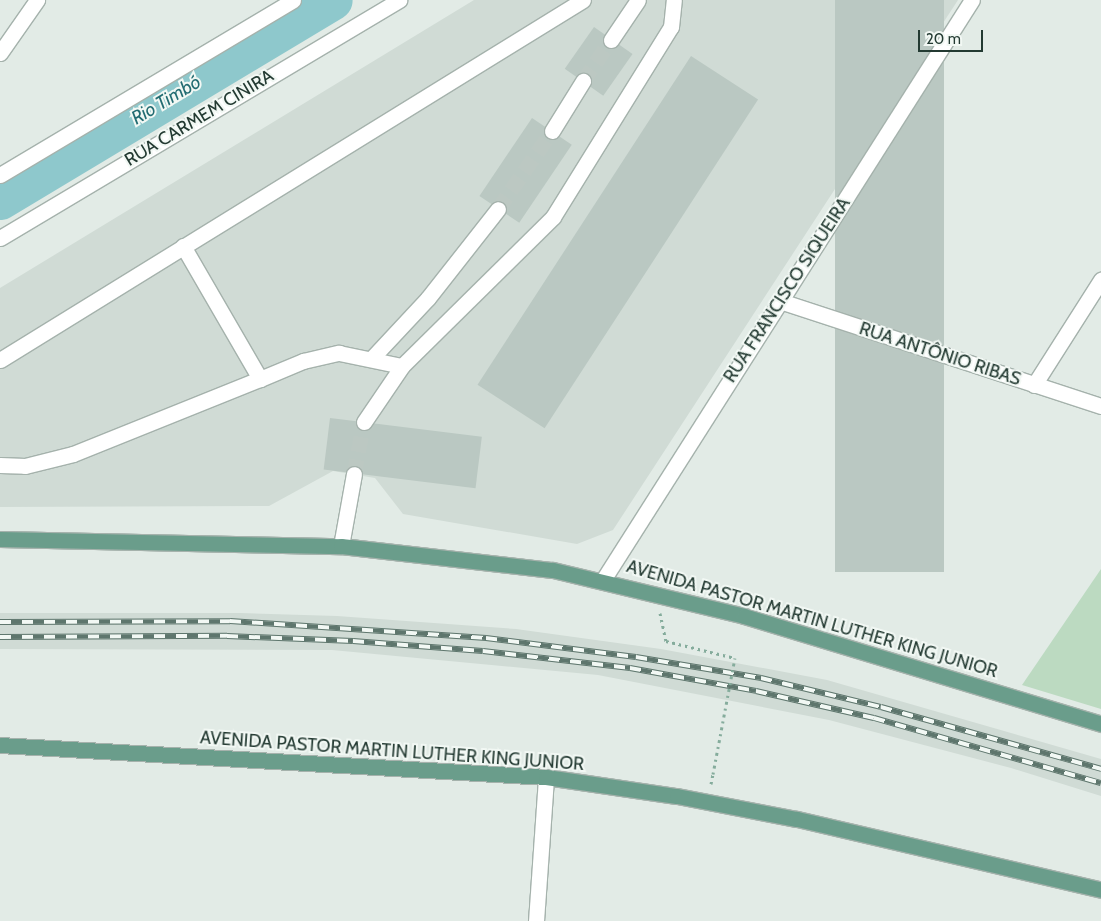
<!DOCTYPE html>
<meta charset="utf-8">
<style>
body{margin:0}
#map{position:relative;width:1101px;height:921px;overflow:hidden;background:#e2ebe6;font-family:Cabin,sans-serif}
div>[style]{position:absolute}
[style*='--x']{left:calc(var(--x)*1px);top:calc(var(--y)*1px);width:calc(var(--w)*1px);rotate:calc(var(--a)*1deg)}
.built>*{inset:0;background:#d0dbd5}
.green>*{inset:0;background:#bcdac1}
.river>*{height:39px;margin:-19.5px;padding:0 19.5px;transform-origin:19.5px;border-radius:19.5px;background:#8ec8cc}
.building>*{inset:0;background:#bac8c2;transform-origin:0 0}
.minor-tunnel>*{height:15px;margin-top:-7.5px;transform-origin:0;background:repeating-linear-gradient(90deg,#bcc8c2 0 15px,transparent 0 23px)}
.path>*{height:3px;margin-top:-1.5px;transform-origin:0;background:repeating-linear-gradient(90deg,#85ac9c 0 2.5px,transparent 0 6.5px)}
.roads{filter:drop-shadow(1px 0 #a5b2ac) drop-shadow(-1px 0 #a5b2ac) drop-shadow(0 1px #a5b2ac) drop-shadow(0 -1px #a5b2ac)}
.minor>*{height:15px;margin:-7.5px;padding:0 7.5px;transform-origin:7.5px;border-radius:7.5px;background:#fff}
.major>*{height:15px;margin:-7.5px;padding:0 7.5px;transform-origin:7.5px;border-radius:7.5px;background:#6a9d8b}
.rail>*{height:5.5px;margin-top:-2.75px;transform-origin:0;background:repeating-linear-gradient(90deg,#f2f8f4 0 11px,#5e766d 0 22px);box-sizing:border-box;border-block:1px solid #5e766d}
.path-bridge>*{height:3px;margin-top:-1.5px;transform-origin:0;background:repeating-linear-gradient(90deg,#85ac9c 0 2.5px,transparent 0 6.5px)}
span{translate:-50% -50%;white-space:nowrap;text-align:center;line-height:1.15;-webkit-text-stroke:4px #f2f8f4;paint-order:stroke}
.street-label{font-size:18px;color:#233a32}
.water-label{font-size:19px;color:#226c72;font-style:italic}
.scale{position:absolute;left:918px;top:30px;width:65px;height:22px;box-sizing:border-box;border:2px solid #233a32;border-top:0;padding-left:6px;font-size:15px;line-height:18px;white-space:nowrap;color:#233a32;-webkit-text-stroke:4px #f2f8f4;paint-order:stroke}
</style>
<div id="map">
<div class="built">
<i style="clip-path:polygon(474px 0,958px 0,613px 530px,577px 544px,403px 514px,375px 478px,333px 471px,269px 506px,0 507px,0 288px)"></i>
<i style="clip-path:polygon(0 613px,240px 613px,337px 616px,516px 629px,661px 649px,827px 680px,1101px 759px,1101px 796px,1011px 768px,829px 720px,598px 675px,332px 650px,0 649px)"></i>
</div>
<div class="green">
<i style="clip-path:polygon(1101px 569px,1101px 709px,1022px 685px)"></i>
</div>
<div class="river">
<i style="--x:0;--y:200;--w:388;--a:-31"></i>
</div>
<div class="building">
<i style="left:835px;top:0;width:109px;height:572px"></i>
<i style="left:594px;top:27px;width:47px;height:51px;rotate:35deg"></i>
<i style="left:691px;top:56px;width:80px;height:392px;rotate:33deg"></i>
<i style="left:532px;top:118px;width:48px;height:94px;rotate:34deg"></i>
<i style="left:330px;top:418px;width:153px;height:52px;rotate:7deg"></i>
</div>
<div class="minor-tunnel">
<i style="--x:583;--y:81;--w:50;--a:-55.7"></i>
<i style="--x:498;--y:209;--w:95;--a:-55.3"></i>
<i style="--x:354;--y:474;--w:53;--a:-79.1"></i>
</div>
<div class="path">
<i style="--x:660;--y:613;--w:29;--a:78"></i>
<i style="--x:666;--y:641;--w:71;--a:13.8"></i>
<i style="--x:711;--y:784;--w:10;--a:-79"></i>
</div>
<div class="roads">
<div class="minor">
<i style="--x:611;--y:40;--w:48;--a:-56"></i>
<i style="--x:0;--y:53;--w:65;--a:-55.1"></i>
<i style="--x:552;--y:131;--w:59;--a:-58.2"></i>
<i style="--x:0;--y:175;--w:341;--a:-30.8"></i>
<i style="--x:0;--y:238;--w:465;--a:-30.8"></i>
<i style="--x:183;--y:246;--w:154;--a:59.9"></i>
<i style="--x:260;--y:379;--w:47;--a:-22.7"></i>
<i style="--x:303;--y:361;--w:37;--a:-13"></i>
<i style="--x:339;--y:353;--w:64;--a:11.7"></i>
<i style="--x:780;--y:301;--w:338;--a:18.1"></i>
<i style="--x:372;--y:358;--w:82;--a:-47"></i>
<i style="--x:428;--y:298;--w:113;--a:-51.8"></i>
<i style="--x:0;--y:360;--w:685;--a:-31.7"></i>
<i style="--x:1034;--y:385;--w:125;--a:-57.5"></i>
<i style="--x:364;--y:422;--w:68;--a:-55.8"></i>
<i style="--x:402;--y:366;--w:212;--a:-44.6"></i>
<i style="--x:553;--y:217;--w:224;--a:-58.2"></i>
<i style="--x:671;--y:27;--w:27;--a:-84"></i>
<i style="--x:0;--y:465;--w:25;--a:2"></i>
<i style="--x:25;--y:466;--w:49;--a:-14"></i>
<i style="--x:73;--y:454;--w:201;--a:-21.9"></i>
<i style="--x:341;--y:546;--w:73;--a:-79.8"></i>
<i style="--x:603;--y:580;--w:687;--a:-57.54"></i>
<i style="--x:536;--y:921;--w:144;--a:-86"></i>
</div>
<div class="major">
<i style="--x:0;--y:539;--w:341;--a:1.2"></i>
<i style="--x:341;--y:546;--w:213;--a:6.5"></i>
<i style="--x:553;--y:570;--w:196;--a:13.5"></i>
<i style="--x:744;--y:616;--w:373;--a:16.8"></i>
<i style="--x:0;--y:745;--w:547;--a:3.35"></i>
<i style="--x:546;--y:777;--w:132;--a:8.3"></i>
<i style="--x:677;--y:796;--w:122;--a:10.9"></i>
<i style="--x:797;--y:819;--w:312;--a:13.1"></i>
</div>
</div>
<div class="rail">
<i style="--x:0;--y:622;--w:230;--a:-0.2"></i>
<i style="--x:230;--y:621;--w:257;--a:3.8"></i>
<i style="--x:486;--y:638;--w:151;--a:7.2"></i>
<i style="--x:636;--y:657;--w:127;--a:9.5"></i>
<i style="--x:761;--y:678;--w:123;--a:13.6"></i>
<i style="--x:881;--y:707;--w:229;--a:15.7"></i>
<i style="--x:0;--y:637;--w:227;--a:-0.3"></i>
<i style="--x:227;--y:636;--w:126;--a:2.3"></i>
<i style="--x:353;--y:641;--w:130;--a:4.4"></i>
<i style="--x:483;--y:651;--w:148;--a:6.6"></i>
<i style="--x:630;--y:668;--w:128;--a:10.3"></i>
<i style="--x:756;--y:691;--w:121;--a:12.9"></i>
<i style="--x:874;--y:718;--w:236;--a:16"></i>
</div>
<div class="path-bridge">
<i style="--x:713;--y:774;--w:118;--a:-79.3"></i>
</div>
<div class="street-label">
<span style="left:199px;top:118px;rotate:-31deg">RUA CARMEM CINIRA</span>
<span style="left:787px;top:290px;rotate:-57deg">RUA FRANCISCO SIQUEIRA</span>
<span style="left:940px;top:354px;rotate:18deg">RUA ANTÔNIO RIBAS</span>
<span style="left:812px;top:619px;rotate:16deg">AVENIDA PASTOR MARTIN LUTHER KING JUNIOR</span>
<span style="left:392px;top:751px;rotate:4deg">AVENIDA PASTOR MARTIN LUTHER KING JUNIOR</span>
</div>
<div class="water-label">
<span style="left:166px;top:100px;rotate:-31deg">Rio Timbó</span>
</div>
<div class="scale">20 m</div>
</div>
